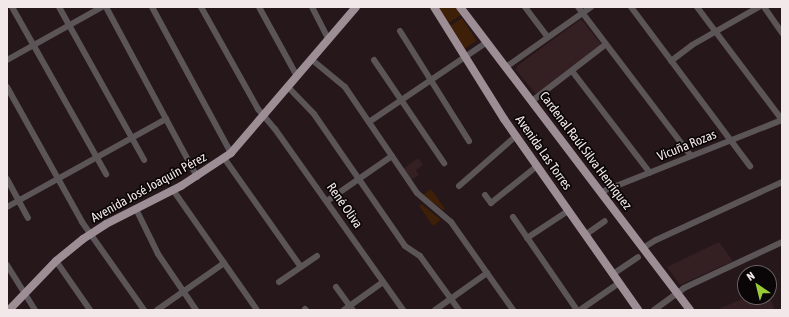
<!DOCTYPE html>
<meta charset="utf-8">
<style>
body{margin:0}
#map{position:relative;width:789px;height:317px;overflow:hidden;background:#26171a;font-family:"Asap Condensed",sans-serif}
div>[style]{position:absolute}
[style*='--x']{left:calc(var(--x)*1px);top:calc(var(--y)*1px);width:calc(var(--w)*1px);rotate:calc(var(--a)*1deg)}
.built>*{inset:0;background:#341f22}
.green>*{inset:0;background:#3e1f07;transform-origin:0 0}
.minor>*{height:6px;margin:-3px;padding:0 3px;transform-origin:3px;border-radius:3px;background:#5c5558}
.major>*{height:8px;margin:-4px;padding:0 4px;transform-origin:4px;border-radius:4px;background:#9d8e96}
span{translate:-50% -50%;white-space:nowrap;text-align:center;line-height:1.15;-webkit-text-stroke:3.5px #0a0506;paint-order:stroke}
.street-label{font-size:13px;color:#f3e8e9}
.frame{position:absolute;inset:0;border:8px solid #f3e8e9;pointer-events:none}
.north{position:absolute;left:737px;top:265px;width:40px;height:40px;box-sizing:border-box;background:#0a0506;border:1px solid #676061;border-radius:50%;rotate:325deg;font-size:11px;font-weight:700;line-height:16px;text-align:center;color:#f3e8e9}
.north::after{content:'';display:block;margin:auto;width:14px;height:18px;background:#98cb37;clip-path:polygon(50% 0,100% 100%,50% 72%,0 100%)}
</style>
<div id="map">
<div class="built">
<i style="clip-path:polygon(581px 19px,602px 45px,538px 94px,535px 93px,516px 70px,517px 66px)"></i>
<i style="clip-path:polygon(418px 158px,423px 165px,416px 170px,419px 175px,411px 180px,403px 169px)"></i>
<i style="clip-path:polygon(719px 242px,733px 261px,680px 285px,667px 267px)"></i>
<i style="clip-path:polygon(769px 296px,775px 310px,716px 310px,747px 297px)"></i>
</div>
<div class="green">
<i style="clip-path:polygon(437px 7px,455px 7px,461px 15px,447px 24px)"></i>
<i style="left:462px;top:18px;width:27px;height:15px;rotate:57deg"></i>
<i style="clip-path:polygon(431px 189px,445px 209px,443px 210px,423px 195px)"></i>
<i style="clip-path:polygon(421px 204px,441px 220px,433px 226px,419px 206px)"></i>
</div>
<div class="minor">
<i style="--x:12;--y:7;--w:192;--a:60.6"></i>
<i style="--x:59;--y:7;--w:175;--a:60.9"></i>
<i style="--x:106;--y:7;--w:193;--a:61.8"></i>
<i style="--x:152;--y:7;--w:166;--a:61.6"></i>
<i style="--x:201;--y:7;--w:117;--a:60.8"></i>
<i style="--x:258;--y:109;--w:26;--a:50"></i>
<i style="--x:275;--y:129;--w:222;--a:54.7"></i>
<i style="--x:259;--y:7;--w:79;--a:61.2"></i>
<i style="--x:312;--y:7;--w:35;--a:63"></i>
<i style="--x:525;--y:7;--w:36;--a:53"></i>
<i style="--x:578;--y:7;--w:187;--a:52.8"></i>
<i style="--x:631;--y:7;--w:199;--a:53.2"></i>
<i style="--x:697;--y:7;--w:141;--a:53"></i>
<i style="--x:764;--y:7;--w:32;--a:55"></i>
<i style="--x:400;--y:31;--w:130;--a:57.9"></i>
<i style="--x:311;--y:59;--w:44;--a:39.5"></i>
<i style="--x:345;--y:87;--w:128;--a:55.8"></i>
<i style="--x:417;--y:193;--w:45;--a:40.5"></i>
<i style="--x:451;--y:222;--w:108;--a:54.8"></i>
<i style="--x:7;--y:60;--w:109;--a:-29.2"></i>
<i style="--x:374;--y:60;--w:125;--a:55.8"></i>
<i style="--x:671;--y:61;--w:26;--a:-37"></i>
<i style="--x:692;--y:45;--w:77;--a:-29.6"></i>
<i style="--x:506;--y:67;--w:104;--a:-35.2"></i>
<i style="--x:572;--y:71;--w:128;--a:52.6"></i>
<i style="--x:7;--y:87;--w:154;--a:60.9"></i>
<i style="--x:82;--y:222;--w:108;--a:54.8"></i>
<i style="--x:288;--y:87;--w:37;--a:46"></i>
<i style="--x:314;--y:114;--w:160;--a:55.4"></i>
<i style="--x:405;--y:246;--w:18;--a:34"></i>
<i style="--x:420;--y:256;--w:67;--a:54.2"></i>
<i style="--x:532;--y:101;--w:93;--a:-37.6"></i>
<i style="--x:369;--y:122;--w:143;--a:-34.1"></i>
<i style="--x:224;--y:158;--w:133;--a:54.8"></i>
<i style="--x:7;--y:179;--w:44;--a:61.7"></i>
<i style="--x:459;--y:186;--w:76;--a:-41.3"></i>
<i style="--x:173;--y:190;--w:146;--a:55"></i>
<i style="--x:601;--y:192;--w:195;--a:-21.7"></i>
<i style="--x:485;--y:195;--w:10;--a:53"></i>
<i style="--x:491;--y:203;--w:59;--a:-38.8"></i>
<i style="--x:327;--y:201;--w:79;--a:-34.7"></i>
<i style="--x:7;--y:207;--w:182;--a:-29"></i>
<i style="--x:136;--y:209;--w:50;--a:63.9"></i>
<i style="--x:158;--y:254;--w:68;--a:55.8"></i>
<i style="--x:513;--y:217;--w:113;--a:55.5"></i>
<i style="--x:585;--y:235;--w:24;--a:-35"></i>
<i style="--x:527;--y:238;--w:49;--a:-33.4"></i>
<i style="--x:643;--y:248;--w:15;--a:-32"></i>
<i style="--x:656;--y:240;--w:139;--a:-24.7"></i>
<i style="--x:56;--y:261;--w:60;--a:55.2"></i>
<i style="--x:7;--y:265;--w:53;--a:58.1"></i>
<i style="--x:613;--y:274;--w:30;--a:-34"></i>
<i style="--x:279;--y:282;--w:46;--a:-34.4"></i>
<i style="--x:336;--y:287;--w:29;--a:54"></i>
<i style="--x:305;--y:309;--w:1;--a:45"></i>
<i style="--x:157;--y:310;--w:82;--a:-35"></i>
<i style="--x:344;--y:310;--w:48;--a:-35.7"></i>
<i style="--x:435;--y:310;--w:64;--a:-35.4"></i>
<i style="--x:580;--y:310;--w:47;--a:-34.7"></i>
<i style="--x:654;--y:310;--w:37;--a:-36"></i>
<i style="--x:684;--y:288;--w:108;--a:-25.1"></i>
</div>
<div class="major">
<i style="--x:434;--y:7;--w:132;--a:58"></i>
<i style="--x:504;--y:119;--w:233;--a:54.9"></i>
<i style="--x:460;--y:7;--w:380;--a:52.8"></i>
<i style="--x:9;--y:310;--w:68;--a:-46.2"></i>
<i style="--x:56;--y:261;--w:35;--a:-39"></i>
<i style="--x:83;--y:239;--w:27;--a:-33"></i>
<i style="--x:106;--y:224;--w:84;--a:-26.9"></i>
<i style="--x:181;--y:186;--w:60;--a:-33.4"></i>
<i style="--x:231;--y:153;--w:192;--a:-49.4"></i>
</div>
<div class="street-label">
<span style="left:687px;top:146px;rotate:-22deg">Vicuña Rozas</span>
<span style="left:585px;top:151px;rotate:53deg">Cardenal Raúl Silva Henríquez</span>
<span style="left:543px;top:153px;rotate:55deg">Avenida Las Torres</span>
<span style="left:149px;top:188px;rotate:-29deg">Avenida José Joaquín Pérez</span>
<span style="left:344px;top:206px;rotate:55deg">René Oliva</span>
</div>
<div class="frame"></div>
<div class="north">N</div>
</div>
